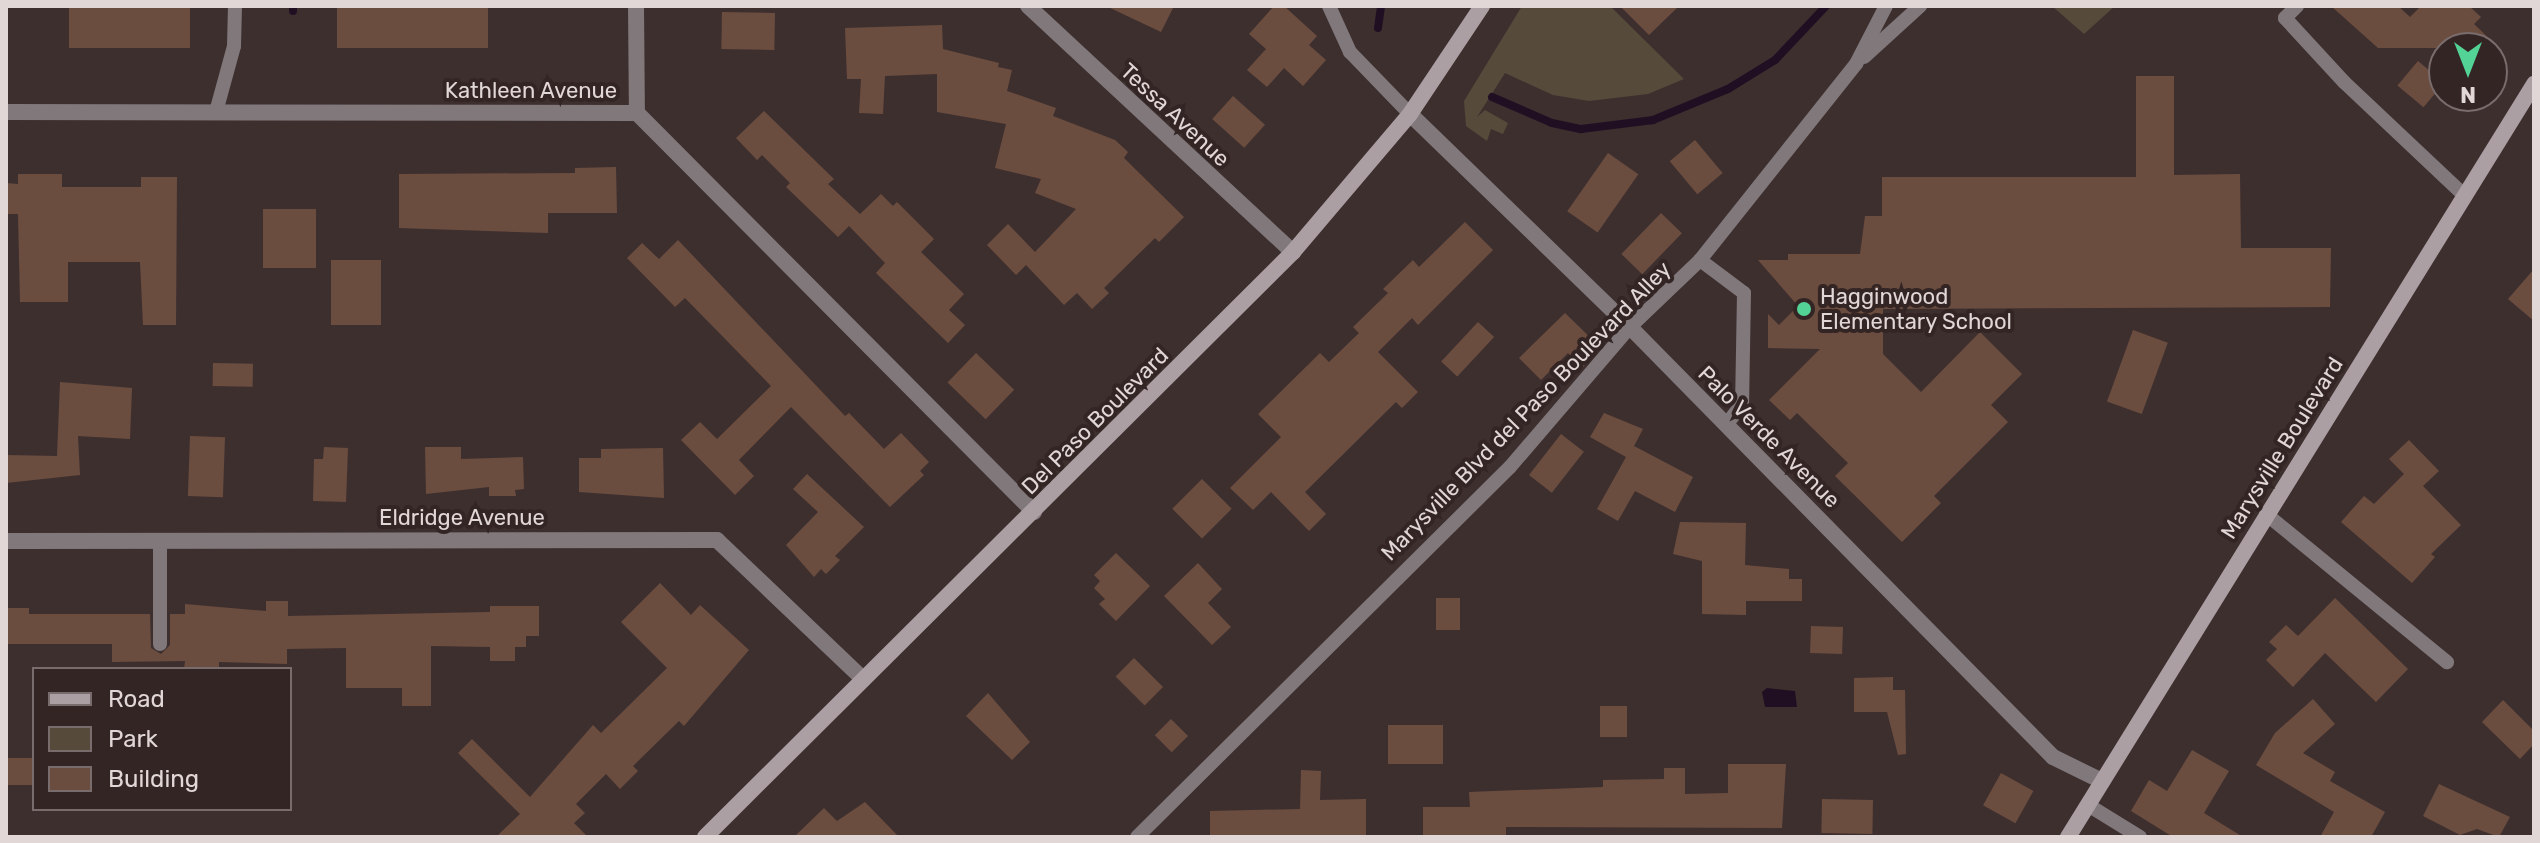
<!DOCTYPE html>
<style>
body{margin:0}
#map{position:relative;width:2540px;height:843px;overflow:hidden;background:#3e2f2f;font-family:Rubik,sans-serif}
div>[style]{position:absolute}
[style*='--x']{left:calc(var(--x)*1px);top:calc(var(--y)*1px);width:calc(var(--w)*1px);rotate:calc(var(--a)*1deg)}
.green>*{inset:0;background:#564a3a}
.water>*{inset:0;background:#200f23}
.stream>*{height:8px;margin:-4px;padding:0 4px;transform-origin:4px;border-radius:4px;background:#200f23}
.building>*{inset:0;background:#6b4d3f;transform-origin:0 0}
.service>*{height:14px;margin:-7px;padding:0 7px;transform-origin:7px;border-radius:7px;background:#80787b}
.minor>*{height:16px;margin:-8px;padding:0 8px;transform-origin:8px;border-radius:8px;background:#80787b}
.secondary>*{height:16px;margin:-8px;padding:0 8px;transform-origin:8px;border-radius:8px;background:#ab9fa4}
.dots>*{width:22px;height:22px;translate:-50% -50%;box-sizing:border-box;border:4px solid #342525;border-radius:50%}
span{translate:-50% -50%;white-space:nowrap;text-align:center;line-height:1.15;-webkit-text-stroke:8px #342525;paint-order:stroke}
.street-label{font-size:22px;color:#e1d7d6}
.poi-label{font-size:22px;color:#e1d7d6}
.left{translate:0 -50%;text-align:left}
.frame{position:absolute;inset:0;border:8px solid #e1d7d6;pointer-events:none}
.legend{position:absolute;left:32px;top:667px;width:260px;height:144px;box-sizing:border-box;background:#342525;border:2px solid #796c6c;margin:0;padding:10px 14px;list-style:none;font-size:24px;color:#e1d7d6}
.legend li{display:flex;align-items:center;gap:16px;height:40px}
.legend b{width:40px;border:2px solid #796c6c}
.north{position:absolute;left:2428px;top:32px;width:80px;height:80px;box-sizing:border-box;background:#342525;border:2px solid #796c6c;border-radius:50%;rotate:180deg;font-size:22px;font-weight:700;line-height:32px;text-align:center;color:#e1d7d6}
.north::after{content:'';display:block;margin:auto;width:28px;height:36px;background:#53d396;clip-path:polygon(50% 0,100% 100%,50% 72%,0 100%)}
</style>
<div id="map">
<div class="green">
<i style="clip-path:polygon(1522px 6px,1610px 6px,1684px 79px,1648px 94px,1589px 101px,1553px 95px,1505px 73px,1477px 117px,1485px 110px,1508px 123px,1503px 134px,1491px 129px,1487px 141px,1466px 126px,1464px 101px)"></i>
<i style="clip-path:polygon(2052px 6px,2115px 6px,2084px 34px)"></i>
</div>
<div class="water">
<i style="clip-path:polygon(1767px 688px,1795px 691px,1797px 707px,1765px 707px,1762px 692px)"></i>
</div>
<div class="stream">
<i style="--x:293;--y:11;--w:5;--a:-90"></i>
<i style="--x:1378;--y:28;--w:22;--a:-82"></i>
<i style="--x:1492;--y:97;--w:65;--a:23.4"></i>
<i style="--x:1552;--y:123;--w:30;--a:12"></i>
<i style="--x:1581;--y:129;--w:73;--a:-7.1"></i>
<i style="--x:1653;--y:120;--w:81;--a:-22.5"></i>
<i style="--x:1728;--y:89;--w:55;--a:-31.7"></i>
<i style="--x:1775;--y:60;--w:74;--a:-46.6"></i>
</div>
<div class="building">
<i style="left:69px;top:6px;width:121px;height:42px"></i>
<i style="left:337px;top:6px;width:151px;height:42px"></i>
<i style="clip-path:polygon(1106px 6px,1174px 6px,1161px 32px)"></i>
<i style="clip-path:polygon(1274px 6px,1284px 6px,1317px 36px,1309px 45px,1326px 60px,1303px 86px,1284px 68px,1267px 87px,1247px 70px,1266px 49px,1249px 34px)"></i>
<i style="clip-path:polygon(1620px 6px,1679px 6px,1649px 35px)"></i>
<i style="clip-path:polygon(2331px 6px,2398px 6px,2410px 17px,2421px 6px,2469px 6px,2481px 17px,2474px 24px,2499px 48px,2464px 48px,2452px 37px,2440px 48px,2378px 48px)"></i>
<i style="left:722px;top:12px;width:53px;height:37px;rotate:1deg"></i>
<i style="clip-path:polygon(942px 25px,943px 49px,999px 63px,998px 67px,1012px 70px,1007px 91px,1056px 108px,1053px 116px,1115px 140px,1128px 152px,1124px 158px,1184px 217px,1159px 242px,1155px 238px,1104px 288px,1109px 293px,1092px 309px,1077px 293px,1064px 305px,1026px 265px,1016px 275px,987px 245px,1008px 224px,1035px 252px,1076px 209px,1035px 193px,1041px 179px,995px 168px,1006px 124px,937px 112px,937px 74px,885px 76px,883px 114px,859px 113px,861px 79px,847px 79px,845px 28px)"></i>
<i style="left:2418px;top:61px;width:34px;height:32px;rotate:40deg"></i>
<i style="clip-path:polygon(2136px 76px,2174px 76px,2174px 175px,2240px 174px,2241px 248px,2331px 248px,2330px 307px,1883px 309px,1883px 354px,1921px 392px,1980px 332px,2022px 374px,1991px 405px,2008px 422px,1934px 496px,1941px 503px,1902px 542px,1835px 476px,1848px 463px,1797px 413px,1790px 420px,1769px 400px,1820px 349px,1768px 348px,1768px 314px,1779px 325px,1798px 306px,1758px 260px,1788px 260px,1788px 254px,1860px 254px,1865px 216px,1882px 216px,1882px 177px,2136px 177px)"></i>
<i style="left:1233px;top:96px;width:43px;height:31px;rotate:42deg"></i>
<i style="clip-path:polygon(764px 111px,834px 179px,828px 184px,860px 214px,881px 194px,893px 206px,897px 202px,934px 239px,921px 252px,964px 294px,949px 310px,965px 325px,948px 343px,876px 273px,885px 263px,849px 226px,838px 237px,786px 187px,790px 183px,762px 155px,757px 160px,736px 138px)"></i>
<i style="left:1695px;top:140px;width:43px;height:33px;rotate:50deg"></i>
<i style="left:1608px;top:153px;width:37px;height:71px;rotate:35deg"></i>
<i style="clip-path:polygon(616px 167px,617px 213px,548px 213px,548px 233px,399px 228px,399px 174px,575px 173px,575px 168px)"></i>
<i style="clip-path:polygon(18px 174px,62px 174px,62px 187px,141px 187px,141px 177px,177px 177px,176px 325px,143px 325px,140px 262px,68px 262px,68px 302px,20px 302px,18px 214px,6px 214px,6px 183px,18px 184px)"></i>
<i style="left:263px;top:209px;width:53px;height:59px"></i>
<i style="left:1661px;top:213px;width:29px;height:57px;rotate:44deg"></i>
<i style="clip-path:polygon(1465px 222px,1493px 250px,1418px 325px,1412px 318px,1378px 352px,1418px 392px,1402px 408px,1396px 402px,1305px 492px,1326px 514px,1309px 531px,1271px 492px,1253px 510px,1230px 488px,1281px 437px,1258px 414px,1320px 353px,1329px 362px,1359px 333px,1353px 327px,1388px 293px,1383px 289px,1413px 260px,1419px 267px)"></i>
<i style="clip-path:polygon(678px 240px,845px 416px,849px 413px,884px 449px,901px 433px,929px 462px,920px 471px,924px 475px,890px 507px,791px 407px,739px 460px,754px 476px,735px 495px,681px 440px,700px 422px,717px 439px,771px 386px,685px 298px,675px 307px,627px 258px,642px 243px,659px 259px)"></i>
<i style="left:331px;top:260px;width:50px;height:65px"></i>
<i style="clip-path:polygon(2534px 269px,2534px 321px,2508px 299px)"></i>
<i style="clip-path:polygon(1565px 313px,1600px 347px,1583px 367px,1568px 353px,1541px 380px,1519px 358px)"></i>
<i style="left:1478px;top:322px;width:22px;height:54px;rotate:43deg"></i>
<i style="left:2133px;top:330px;width:37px;height:76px;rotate:20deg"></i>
<i style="left:976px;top:353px;width:53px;height:41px;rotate:44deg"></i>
<i style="left:213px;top:363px;width:40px;height:23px;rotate:1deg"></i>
<i style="clip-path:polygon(60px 382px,132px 388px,130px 439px,78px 436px,80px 475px,6px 483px,6px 455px,57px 456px)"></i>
<i style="clip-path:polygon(1604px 413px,1643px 429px,1634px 446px,1693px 477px,1675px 512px,1635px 491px,1618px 521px,1597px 509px,1626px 457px,1590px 437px)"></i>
<i style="left:1561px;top:434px;width:29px;height:52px;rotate:38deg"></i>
<i style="left:190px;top:436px;width:35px;height:60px;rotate:2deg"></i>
<i style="clip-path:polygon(2409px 440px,2439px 471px,2423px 486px,2461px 525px,2431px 554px,2435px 557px,2412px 583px,2341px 522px,2364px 496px,2374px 504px,2404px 474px,2389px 459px)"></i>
<i style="clip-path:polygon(324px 447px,348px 448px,346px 502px,313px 501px,314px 459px,323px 459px)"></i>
<i style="clip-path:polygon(425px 447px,461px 447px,461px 459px,523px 457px,524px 489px,515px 490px,516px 496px,489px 496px,489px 487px,426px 494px)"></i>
<i style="clip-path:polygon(663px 448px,664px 498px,579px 492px,579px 458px,601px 458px,601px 449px)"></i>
<i style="clip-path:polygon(807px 474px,864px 527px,835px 556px,840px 560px,826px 574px,821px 569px,814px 577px,786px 545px,818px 512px,793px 489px)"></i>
<i style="left:1202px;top:479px;width:42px;height:42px;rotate:45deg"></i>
<i style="clip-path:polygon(1680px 522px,1746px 523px,1745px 565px,1789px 569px,1789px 579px,1802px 579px,1802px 601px,1746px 601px,1746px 615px,1702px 614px,1702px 561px,1673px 554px)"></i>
<i style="clip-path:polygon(1116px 553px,1150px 586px,1116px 621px,1099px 604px,1105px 599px,1094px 588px,1100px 581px,1094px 575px)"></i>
<i style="clip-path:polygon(1198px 563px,1222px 589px,1208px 603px,1231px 627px,1212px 645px,1164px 596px)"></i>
<i style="clip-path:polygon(660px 583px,691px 615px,700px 605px,749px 650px,684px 726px,679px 721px,633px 766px,638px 771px,620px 789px,606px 774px,576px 804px,585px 813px,574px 823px,588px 837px,496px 837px,520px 814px,458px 753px,472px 739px,530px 797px,593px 725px,601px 733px,667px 668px,621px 622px)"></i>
<i style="left:1436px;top:598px;width:24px;height:32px"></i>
<i style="clip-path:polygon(2335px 598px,2408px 669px,2376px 702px,2325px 653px,2293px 687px,2266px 660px,2277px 649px,2269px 642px,2286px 625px,2298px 636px)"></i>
<i style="clip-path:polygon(266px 601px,288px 601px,288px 616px,490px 612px,490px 606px,539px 606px,539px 636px,526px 636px,526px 647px,515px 647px,515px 661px,490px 661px,490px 647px,431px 646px,431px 706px,402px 706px,402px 688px,346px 688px,346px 648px,287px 649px,287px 664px,219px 662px,219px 669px,184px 669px,185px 661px,112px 662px,112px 644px,6px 644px,6px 608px,29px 608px,29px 614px,150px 614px,151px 648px,161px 654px,170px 645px,170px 614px,185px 614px,185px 604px,266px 611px)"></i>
<i style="left:1811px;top:626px;width:32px;height:27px;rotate:2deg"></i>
<i style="left:1134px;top:658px;width:41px;height:26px;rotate:45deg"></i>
<i style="clip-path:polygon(1893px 677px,1893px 690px,1905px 690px,1906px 754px,1898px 755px,1887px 712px,1854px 712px,1854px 678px)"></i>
<i style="clip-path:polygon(988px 693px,1030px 742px,1012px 760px,966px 716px)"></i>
<i style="clip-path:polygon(2313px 699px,2335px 724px,2303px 753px,2335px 772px,2330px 781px,2385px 812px,2371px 837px,2320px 837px,2334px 812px,2256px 765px,2275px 733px)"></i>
<i style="clip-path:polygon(2503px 700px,2534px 731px,2534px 744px,2520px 759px,2482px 722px)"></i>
<i style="left:1600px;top:706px;width:27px;height:31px"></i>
<i style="left:1171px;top:719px;width:24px;height:23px;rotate:45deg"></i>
<i style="left:1388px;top:725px;width:55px;height:39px"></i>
<i style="clip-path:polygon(2192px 750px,2229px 771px,2204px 813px,2243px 837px,2173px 837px,2131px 811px,2149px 780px,2167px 791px)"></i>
<i style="left:7px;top:758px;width:27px;height:27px"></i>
<i style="clip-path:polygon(1728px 764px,1786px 764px,1782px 828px,1506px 827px,1506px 837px,1423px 837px,1423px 807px,1470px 807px,1469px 792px,1603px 787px,1603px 780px,1664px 779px,1664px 768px,1685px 768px,1685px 794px,1728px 793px)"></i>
<i style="clip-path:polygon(1301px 770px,1321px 771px,1320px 800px,1366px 799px,1366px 837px,1210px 837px,1210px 811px,1300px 809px)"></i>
<i style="left:2001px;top:773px;width:37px;height:37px;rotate:29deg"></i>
<i style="clip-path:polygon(2439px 784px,2510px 817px,2499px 837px,2477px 829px,2460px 835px,2423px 816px)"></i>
<i style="left:1822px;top:799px;width:51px;height:34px;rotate:1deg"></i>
<i style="clip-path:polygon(865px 802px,899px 837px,794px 837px,824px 808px,837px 821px)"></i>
</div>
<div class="service">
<i style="--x:1329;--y:6;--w:51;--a:65.5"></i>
<i style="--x:1350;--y:52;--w:86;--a:45.9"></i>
<i style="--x:2297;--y:6;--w:17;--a:135"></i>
<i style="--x:2285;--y:18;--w:87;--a:47.3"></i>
<i style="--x:2344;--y:82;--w:166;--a:43.3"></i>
<i style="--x:1864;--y:57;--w:76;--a:-42.3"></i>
<i style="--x:216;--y:112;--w:68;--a:-74.7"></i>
<i style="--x:234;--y:46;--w:40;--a:-88.6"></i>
<i style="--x:1700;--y:260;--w:55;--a:36.9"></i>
<i style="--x:1744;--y:293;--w:111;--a:91"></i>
<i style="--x:1742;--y:404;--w:26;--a:127"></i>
<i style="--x:2266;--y:514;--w:234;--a:39.3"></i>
<i style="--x:160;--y:644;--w:103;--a:-90"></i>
<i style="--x:2088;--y:805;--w:61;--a:31.6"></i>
<i style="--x:1137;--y:837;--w:525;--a:-44.77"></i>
<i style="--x:1510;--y:467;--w:184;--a:-49.4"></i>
<i style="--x:1630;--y:327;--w:97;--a:-43.7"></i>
<i style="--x:1700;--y:260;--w:251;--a:-51.5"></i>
<i style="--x:1856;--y:64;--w:65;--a:-62.7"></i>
</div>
<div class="minor">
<i style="--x:636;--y:6;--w:107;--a:89.5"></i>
<i style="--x:1028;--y:6;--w:362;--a:42.9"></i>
<i style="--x:6;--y:112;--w:631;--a:0.09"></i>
<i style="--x:637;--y:113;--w:563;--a:45.14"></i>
<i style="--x:1410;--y:114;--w:306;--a:44.1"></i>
<i style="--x:1630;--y:327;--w:603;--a:45.47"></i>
<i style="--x:2053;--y:757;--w:55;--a:26.1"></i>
<i style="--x:6;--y:541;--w:711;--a:-0.08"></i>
<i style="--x:717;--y:540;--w:202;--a:43.6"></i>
</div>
<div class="secondary">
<i style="--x:705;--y:837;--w:829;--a:-44.85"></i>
<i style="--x:1293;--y:252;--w:181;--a:-49.7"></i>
<i style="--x:1410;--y:114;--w:130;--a:-56.3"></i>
<i style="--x:2068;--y:837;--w:886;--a:-58.25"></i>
</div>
<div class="dots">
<i style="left:1804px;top:309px;background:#53d396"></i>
</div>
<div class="street-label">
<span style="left:531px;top:91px">Kathleen Avenue</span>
<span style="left:1175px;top:115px;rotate:43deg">Tessa Avenue</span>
<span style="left:1526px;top:411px;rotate:-46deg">Marysville Blvd del Paso Boulevard Alley</span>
<span style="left:1095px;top:421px;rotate:-45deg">Del Paso Boulevard</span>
<span style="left:1769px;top:437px;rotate:45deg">Palo Verde Avenue</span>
<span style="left:2282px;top:448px;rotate:-58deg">Marysville Boulevard</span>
<span style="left:462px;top:518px">Eldridge Avenue</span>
</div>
<div class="poi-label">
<span class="left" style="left:1820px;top:309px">Hagginwood<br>Elementary School</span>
</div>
<div class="frame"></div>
<ul class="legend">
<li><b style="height:10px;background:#ab9fa4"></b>Road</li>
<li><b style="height:22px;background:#564a3a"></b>Park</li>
<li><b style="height:22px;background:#6b4d3f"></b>Building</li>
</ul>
<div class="north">N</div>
</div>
